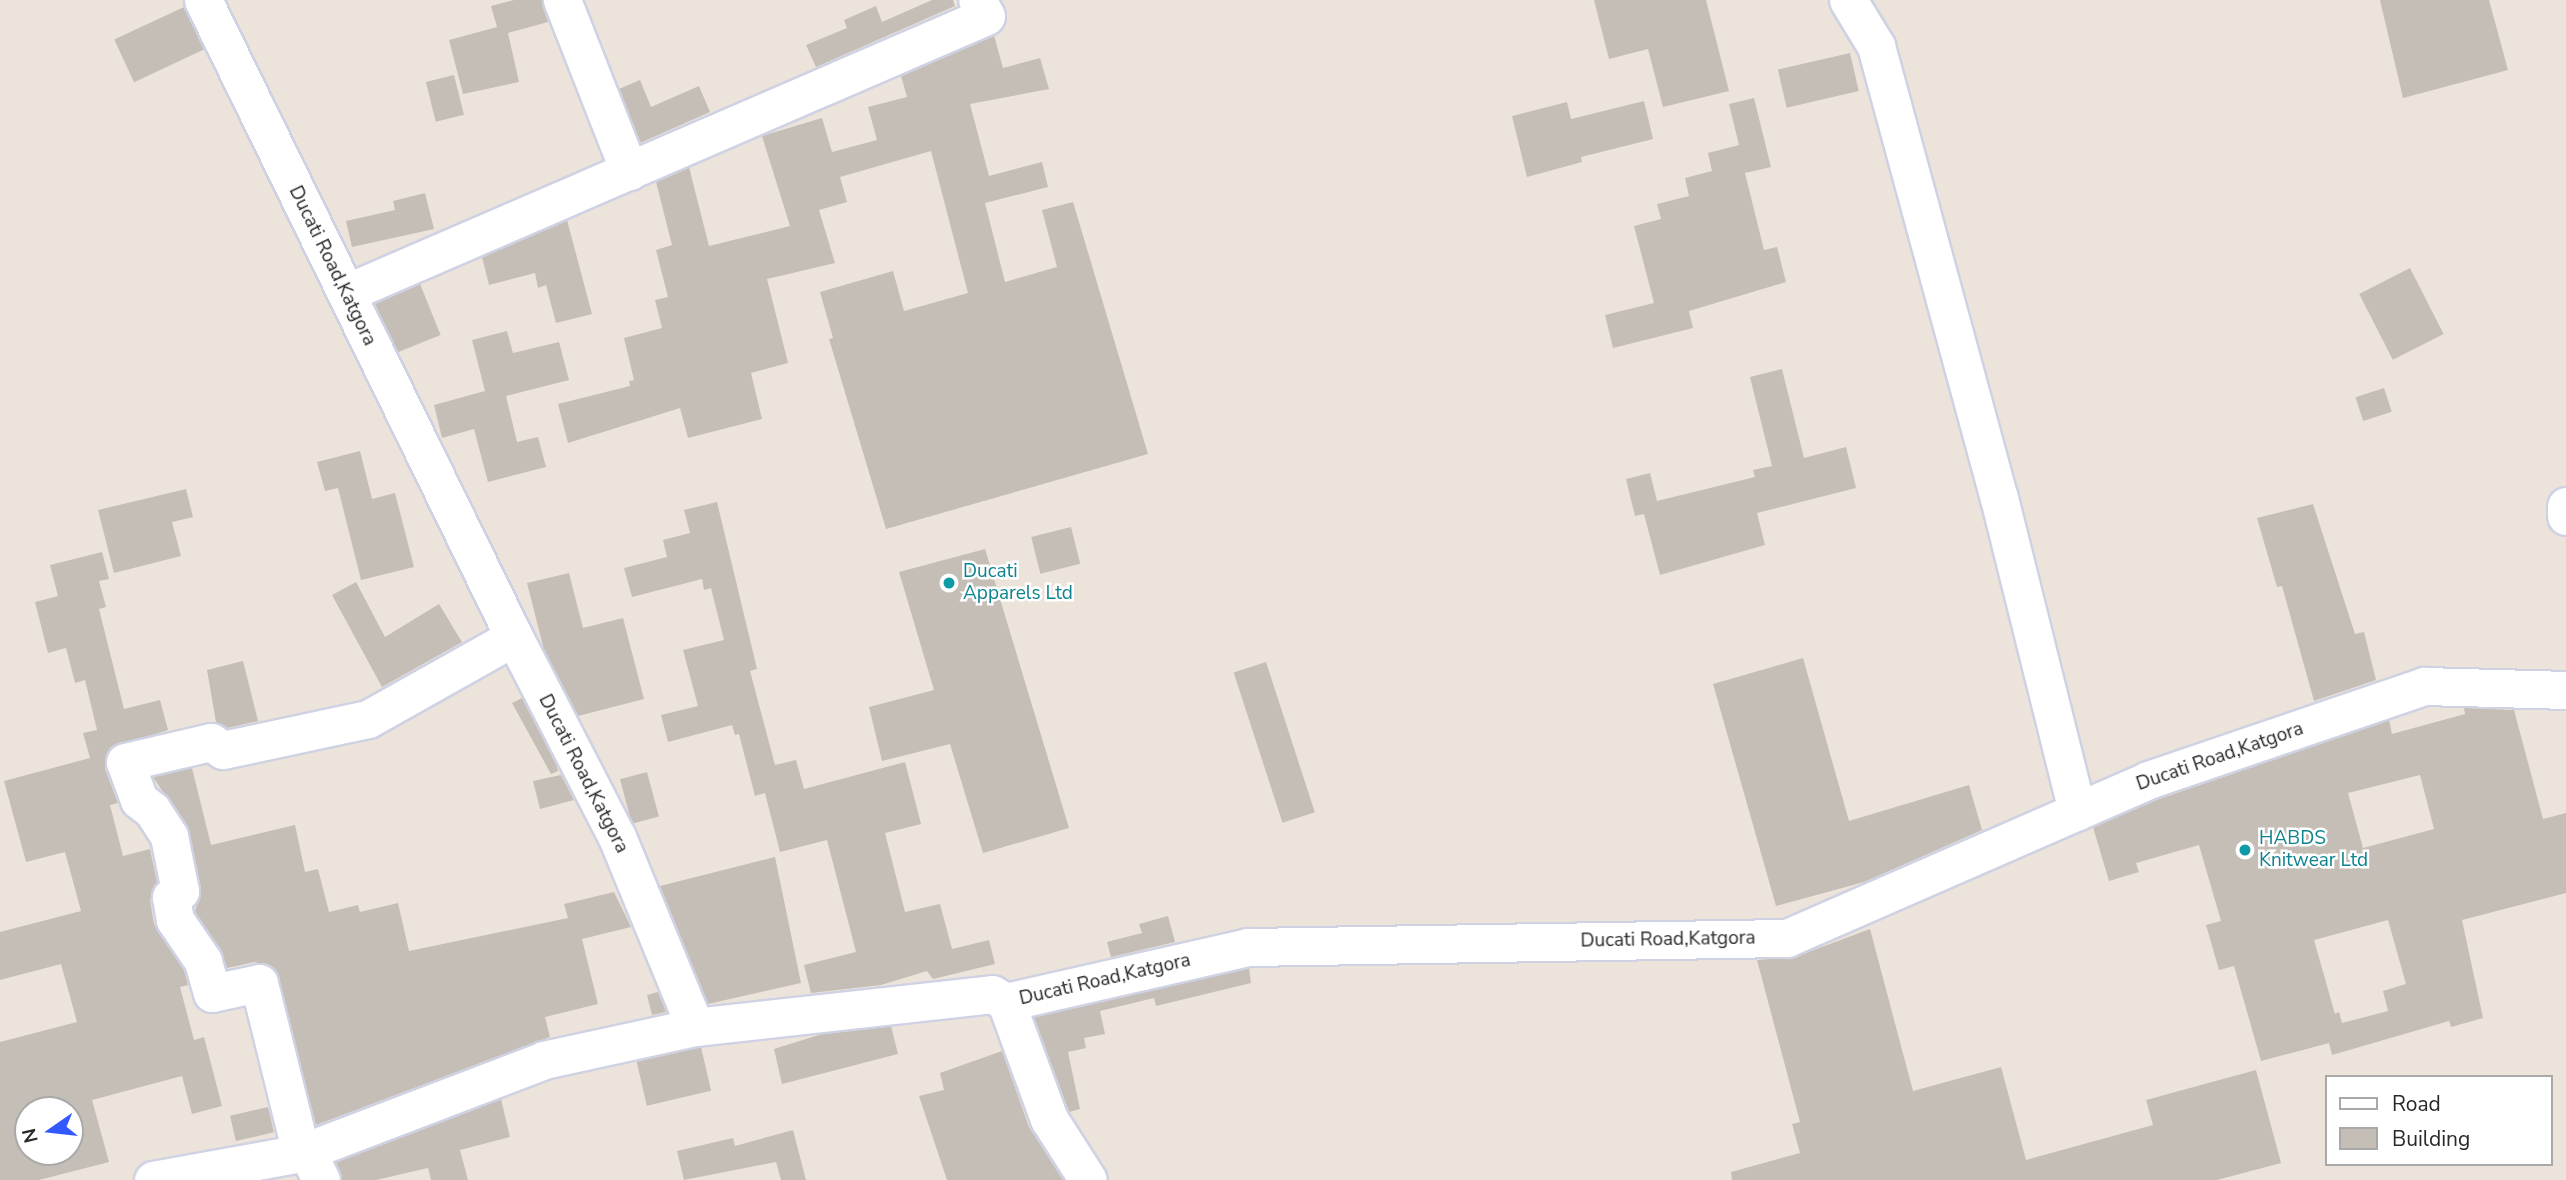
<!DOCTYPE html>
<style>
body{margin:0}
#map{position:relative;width:2566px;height:1180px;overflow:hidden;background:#ece4da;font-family:"Nunito Sans",sans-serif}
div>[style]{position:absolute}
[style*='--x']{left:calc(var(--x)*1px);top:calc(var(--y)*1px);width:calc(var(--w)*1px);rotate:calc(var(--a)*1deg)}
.building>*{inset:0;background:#c4beb6;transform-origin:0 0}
.roads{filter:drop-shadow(2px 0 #cfd2e3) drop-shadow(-2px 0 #cfd2e3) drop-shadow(0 2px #cfd2e3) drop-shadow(0 -2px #cfd2e3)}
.minor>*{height:37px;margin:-18.5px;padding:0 18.5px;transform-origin:18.5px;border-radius:18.5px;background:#fff}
.dots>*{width:19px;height:19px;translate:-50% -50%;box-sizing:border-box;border:4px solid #fff;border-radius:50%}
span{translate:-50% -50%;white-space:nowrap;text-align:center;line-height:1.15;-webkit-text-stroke:5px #fff;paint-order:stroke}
.street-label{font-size:19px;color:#292929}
.culture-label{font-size:19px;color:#0d838f}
.left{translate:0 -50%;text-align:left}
.legend{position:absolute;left:2325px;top:1075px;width:228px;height:91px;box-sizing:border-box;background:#fff;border:2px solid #a9a9a9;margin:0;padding:9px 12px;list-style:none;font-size:21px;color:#292929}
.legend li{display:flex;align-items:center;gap:14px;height:35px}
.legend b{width:35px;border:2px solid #a9a9a9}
.north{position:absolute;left:14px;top:1096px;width:70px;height:70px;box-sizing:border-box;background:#fff;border:2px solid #a9a9a9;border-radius:50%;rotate:256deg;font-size:19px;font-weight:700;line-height:28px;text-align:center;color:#292929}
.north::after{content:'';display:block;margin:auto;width:24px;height:32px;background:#3458ff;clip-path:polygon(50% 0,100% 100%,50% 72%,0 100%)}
</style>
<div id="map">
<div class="building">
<i style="clip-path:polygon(514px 0,542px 0,548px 22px,508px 33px,519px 82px,463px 94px,449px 40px,497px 27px,491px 6px)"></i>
<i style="clip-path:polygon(932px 0,953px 0,955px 6px,816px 67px,806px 45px,847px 28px,844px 20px,876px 6px,882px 22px)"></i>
<i style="clip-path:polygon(1594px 0,1706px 0,1729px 91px,1663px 107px,1648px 49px,1609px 59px)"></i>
<i style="clip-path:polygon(2380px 0,2489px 0,2508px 70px,2403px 98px)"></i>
<i style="left:184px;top:7px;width:47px;height:77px;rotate:65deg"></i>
<i style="clip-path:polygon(994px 35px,1003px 68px,1040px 58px,1049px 89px,970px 104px,989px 176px,1042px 162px,1048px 187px,985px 203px,1005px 282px,1057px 267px,1042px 210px,1073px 202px,1148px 454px,886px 529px,829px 339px,833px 338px,820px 292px,893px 271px,904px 311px,968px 293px,931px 151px,840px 177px,847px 202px,819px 210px,835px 263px,767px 279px,788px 363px,751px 373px,762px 419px,688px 438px,680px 408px,568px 443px,558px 404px,630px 386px,629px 381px,634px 380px,624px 338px,662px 328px,655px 300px,668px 297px,656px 250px,672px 245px,656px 182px,689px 167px,709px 246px,790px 226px,762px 136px,822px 118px,832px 152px,877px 140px,868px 107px,907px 97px,901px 76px)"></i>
<i style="left:1850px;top:53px;width:39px;height:74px;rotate:77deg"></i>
<i style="left:454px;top:75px;width:41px;height:29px;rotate:76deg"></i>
<i style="clip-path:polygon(640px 80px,651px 107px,699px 86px,710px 112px,640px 143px,619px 89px)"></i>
<i style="clip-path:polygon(1754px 98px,1771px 167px,1745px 173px,1764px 250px,1777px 247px,1786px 282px,1689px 311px,1693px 328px,1613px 348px,1605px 315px,1654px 303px,1634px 226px,1661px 219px,1657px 204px,1689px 196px,1685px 178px,1712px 171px,1708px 153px,1739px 145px,1729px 104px)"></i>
<i style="clip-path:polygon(1644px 101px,1653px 139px,1581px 157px,1582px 162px,1527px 177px,1512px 116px,1567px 102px,1571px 119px)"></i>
<i style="clip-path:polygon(425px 193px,434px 229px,352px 247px,346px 221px,395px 210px,393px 201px)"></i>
<i style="clip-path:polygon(567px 220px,592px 314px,556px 323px,546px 285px,538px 288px,535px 273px,489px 285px,482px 257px)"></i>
<i style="left:2410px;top:268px;width:74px;height:57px;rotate:63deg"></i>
<i style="left:420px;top:284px;width:55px;height:49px;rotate:68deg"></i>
<i style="clip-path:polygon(507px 331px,513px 353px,559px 342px,569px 380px,506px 396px,517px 442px,538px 437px,546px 467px,488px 482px,474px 429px,442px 438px,434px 405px,485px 391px,472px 340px)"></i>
<i style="clip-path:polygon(1782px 369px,1804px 458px,1846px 447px,1856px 488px,1757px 513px,1765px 545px,1660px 575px,1644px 514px,1635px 516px,1626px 479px,1650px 473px,1657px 501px,1755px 477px,1753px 470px,1772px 466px,1750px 377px)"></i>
<i style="left:2384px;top:388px;width:25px;height:30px;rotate:72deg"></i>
<i style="clip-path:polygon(360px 451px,372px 499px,395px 493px,414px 567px,361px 580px,338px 488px,325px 491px,317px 462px)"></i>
<i style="clip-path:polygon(186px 489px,193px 517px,172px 522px,181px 556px,114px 573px,98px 510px)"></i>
<i style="clip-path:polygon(717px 502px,757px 669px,750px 671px,775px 765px,796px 760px,804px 789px,905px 762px,921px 824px,885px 833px,905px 912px,940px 904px,952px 949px,989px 940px,995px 964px,933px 979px,927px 971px,881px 985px,811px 993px,804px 965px,856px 952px,827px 840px,780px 852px,765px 793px,755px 796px,739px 734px,735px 735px,732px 725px,668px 742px,661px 715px,698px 706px,683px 650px,724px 640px,711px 588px,704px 590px,702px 579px,632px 597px,624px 568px,667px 557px,663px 540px,690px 533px,684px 510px)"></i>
<i style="clip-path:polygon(2313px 504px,2355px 634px,2364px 632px,2376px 680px,2314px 701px,2282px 586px,2277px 587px,2257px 518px)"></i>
<i style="left:1071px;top:527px;width:38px;height:41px;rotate:76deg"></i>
<i style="clip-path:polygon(985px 549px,1069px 828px,983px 853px,950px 744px,882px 761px,869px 707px,934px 690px,899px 572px)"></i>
<i style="clip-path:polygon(evenodd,102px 552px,109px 579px,99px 581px,106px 607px,99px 609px,124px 709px,160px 700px,168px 730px,110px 748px,105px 769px,118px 803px,110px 805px,123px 856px,150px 849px,157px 882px,150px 900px,154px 924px,184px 970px,188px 985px,180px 987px,194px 1040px,204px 1037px,222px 1106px,192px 1114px,182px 1076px,92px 1100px,109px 1162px,39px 1180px,0 1180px,0 1042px,77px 1022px,61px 964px,0 980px,0 932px,81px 911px,65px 852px,26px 862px,4px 781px,90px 758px,83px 733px,97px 730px,85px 680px,75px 683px,66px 648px,48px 653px,35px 602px,58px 596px,50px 565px,102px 552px,28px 1110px,70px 1110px,70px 1152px,28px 1152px,28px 1110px)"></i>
<i style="clip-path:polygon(569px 573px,583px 628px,623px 618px,644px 699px,578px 716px,544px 650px,527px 583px)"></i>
<i style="clip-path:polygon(356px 582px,385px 637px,439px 604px,462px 642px,382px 687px,332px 595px)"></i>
<i style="clip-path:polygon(1803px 658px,1849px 821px,1969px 785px,1982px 830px,1864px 882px,1776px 906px,1713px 684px)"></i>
<i style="clip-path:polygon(243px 661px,258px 721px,227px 728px,216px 722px,207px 670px)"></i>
<i style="left:1266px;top:662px;width:158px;height:34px;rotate:72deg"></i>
<i style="clip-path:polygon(522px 698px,556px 764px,558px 771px,551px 774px,512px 703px)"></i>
<i style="clip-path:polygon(evenodd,2464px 708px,2514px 710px,2543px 819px,2566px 813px,2566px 893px,2462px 920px,2483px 1018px,2451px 1027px,2449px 1021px,2332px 1055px,2329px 1043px,2261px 1061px,2234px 966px,2219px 970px,2206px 925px,2221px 921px,2199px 845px,2136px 863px,2139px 872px,2109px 881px,2093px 827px,2156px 800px,2389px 720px,2392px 734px,2465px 714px,2464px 708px,2420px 775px,2434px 829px,2363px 848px,2348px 793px,2420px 775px,2464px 708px,2388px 920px,2406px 984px,2383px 991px,2388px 1011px,2342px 1023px,2339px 1012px,2335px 1014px,2314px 940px,2388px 920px)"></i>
<i style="clip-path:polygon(192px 768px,211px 845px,295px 825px,305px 872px,318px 869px,329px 912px,358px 905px,360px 912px,398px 903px,409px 951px,568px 918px,564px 904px,614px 892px,631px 927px,582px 939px,598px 1004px,545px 1017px,550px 1037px,316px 1125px,275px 969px,255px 962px,227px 968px,221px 950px,195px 912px,201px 888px,189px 831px,153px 777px)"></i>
<i style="left:647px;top:772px;width:46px;height:28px;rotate:75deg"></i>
<i style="clip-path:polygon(561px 775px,574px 800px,540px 809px,533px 781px)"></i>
<i style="clip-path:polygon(775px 857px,801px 983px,708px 1004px,660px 886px)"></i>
<i style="clip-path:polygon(1168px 916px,1175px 942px,1111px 957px,1107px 942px,1142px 933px,1139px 924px)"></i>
<i style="clip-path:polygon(1870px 929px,1913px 1091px,2001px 1067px,2026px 1160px,2153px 1125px,2146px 1100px,2256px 1070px,2281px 1163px,2217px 1180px,1732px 1180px,1731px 1172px,1800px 1153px,1792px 1124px,1800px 1122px,1757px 960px,1795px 957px)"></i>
<i style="clip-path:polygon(1249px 968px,1251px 983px,1156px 1006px,1154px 998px,1100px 1011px,1105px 1034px,1084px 1038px,1086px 1048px,1068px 1052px,1080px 1109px,1069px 1112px,1034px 1017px)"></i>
<i style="clip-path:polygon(658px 992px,666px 1012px,652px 1015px,647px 995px)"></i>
<i style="clip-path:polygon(891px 1026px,898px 1054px,782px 1084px,774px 1049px,822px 1034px)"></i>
<i style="left:701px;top:1047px;width:45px;height:66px;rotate:77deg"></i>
<i style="clip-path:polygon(1002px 1051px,1029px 1127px,1063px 1180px,947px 1180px,919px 1096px,944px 1090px,940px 1073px)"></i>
<i style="clip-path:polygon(501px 1099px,510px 1137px,460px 1150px,468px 1180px,431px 1180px,428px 1168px,376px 1180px,342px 1180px,336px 1162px)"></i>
<i style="left:268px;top:1107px;width:26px;height:39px;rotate:77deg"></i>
<i style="clip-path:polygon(793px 1130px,806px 1180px,781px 1180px,776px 1162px,684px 1180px,677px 1151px,733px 1138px,735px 1146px)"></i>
</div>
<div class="roads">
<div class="minor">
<i style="--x:203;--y:0;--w:709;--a:63.98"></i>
<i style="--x:514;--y:637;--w:225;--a:62.8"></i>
<i style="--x:617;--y:837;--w:205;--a:67.7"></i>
<i style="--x:695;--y:1027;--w:299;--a:-6.3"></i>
<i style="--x:992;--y:994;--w:16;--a:30"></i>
<i style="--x:1006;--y:1002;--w:248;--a:-12.8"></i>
<i style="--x:1248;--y:947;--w:539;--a:-0.96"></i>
<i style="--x:1787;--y:938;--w:394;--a:-23.6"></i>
<i style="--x:2148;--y:780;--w:292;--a:-18.8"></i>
<i style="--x:2424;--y:686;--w:142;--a:1.6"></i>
<i style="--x:562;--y:0;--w:184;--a:68.6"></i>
<i style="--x:1848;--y:0;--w:54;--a:58.7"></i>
<i style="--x:1876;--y:46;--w:468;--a:74.8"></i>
<i style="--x:1999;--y:498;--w:323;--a:76"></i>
<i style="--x:346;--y:293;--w:697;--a:-23.4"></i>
<i style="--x:986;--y:16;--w:18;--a:-119"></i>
<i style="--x:2566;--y:506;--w:10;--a:90"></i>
<i style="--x:1006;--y:1002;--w:125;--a:69.8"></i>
<i style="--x:1049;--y:1119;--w:72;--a:57.4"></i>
<i style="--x:153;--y:1180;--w:150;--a:-10.3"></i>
<i style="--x:301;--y:1153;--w:260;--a:-20.9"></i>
<i style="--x:544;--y:1060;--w:155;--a:-12.3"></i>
<i style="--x:321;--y:1180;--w:28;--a:-116"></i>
<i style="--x:309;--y:1155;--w:8;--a:-166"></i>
<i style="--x:301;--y:1153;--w:175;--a:-103.9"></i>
<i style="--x:259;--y:983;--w:48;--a:168"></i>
<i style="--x:212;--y:993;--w:33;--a:-106"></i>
<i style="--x:203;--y:961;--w:50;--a:-124.3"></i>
<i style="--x:175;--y:920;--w:23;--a:-100"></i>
<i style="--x:171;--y:897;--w:11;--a:-34"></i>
<i style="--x:180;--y:891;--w:56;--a:-101.3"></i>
<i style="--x:169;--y:836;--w:31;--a:-123"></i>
<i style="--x:152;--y:810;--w:16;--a:-142"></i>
<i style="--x:139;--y:800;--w:40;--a:-110.2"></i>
<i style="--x:125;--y:762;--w:88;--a:-13.1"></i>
<i style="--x:211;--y:742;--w:14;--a:34"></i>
<i style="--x:223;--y:750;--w:148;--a:-12.1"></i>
<i style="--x:368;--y:719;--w:167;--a:-29.3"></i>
</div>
</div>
<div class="dots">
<i style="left:949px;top:583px;background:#0f9aa8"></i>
<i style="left:2245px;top:850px;background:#0f9aa8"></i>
</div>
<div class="street-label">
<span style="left:332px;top:266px;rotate:64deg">Ducati Road,Katgora</span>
<span style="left:2220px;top:757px;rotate:-19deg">Ducati Road,Katgora</span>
<span style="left:583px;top:774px;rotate:63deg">Ducati Road,Katgora</span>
<span style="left:1668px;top:940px;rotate:-1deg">Ducati Road,Katgora</span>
<span style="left:1105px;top:980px;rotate:-13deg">Ducati Road,Katgora</span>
</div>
<div class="culture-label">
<span class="left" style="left:963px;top:583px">Ducati<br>Apparels Ltd</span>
<span class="left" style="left:2259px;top:850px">HABDS<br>Knitwear Ltd</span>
</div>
<ul class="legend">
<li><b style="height:9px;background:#fff"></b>Road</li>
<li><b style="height:19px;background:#c4beb6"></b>Building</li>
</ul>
<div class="north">N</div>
</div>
